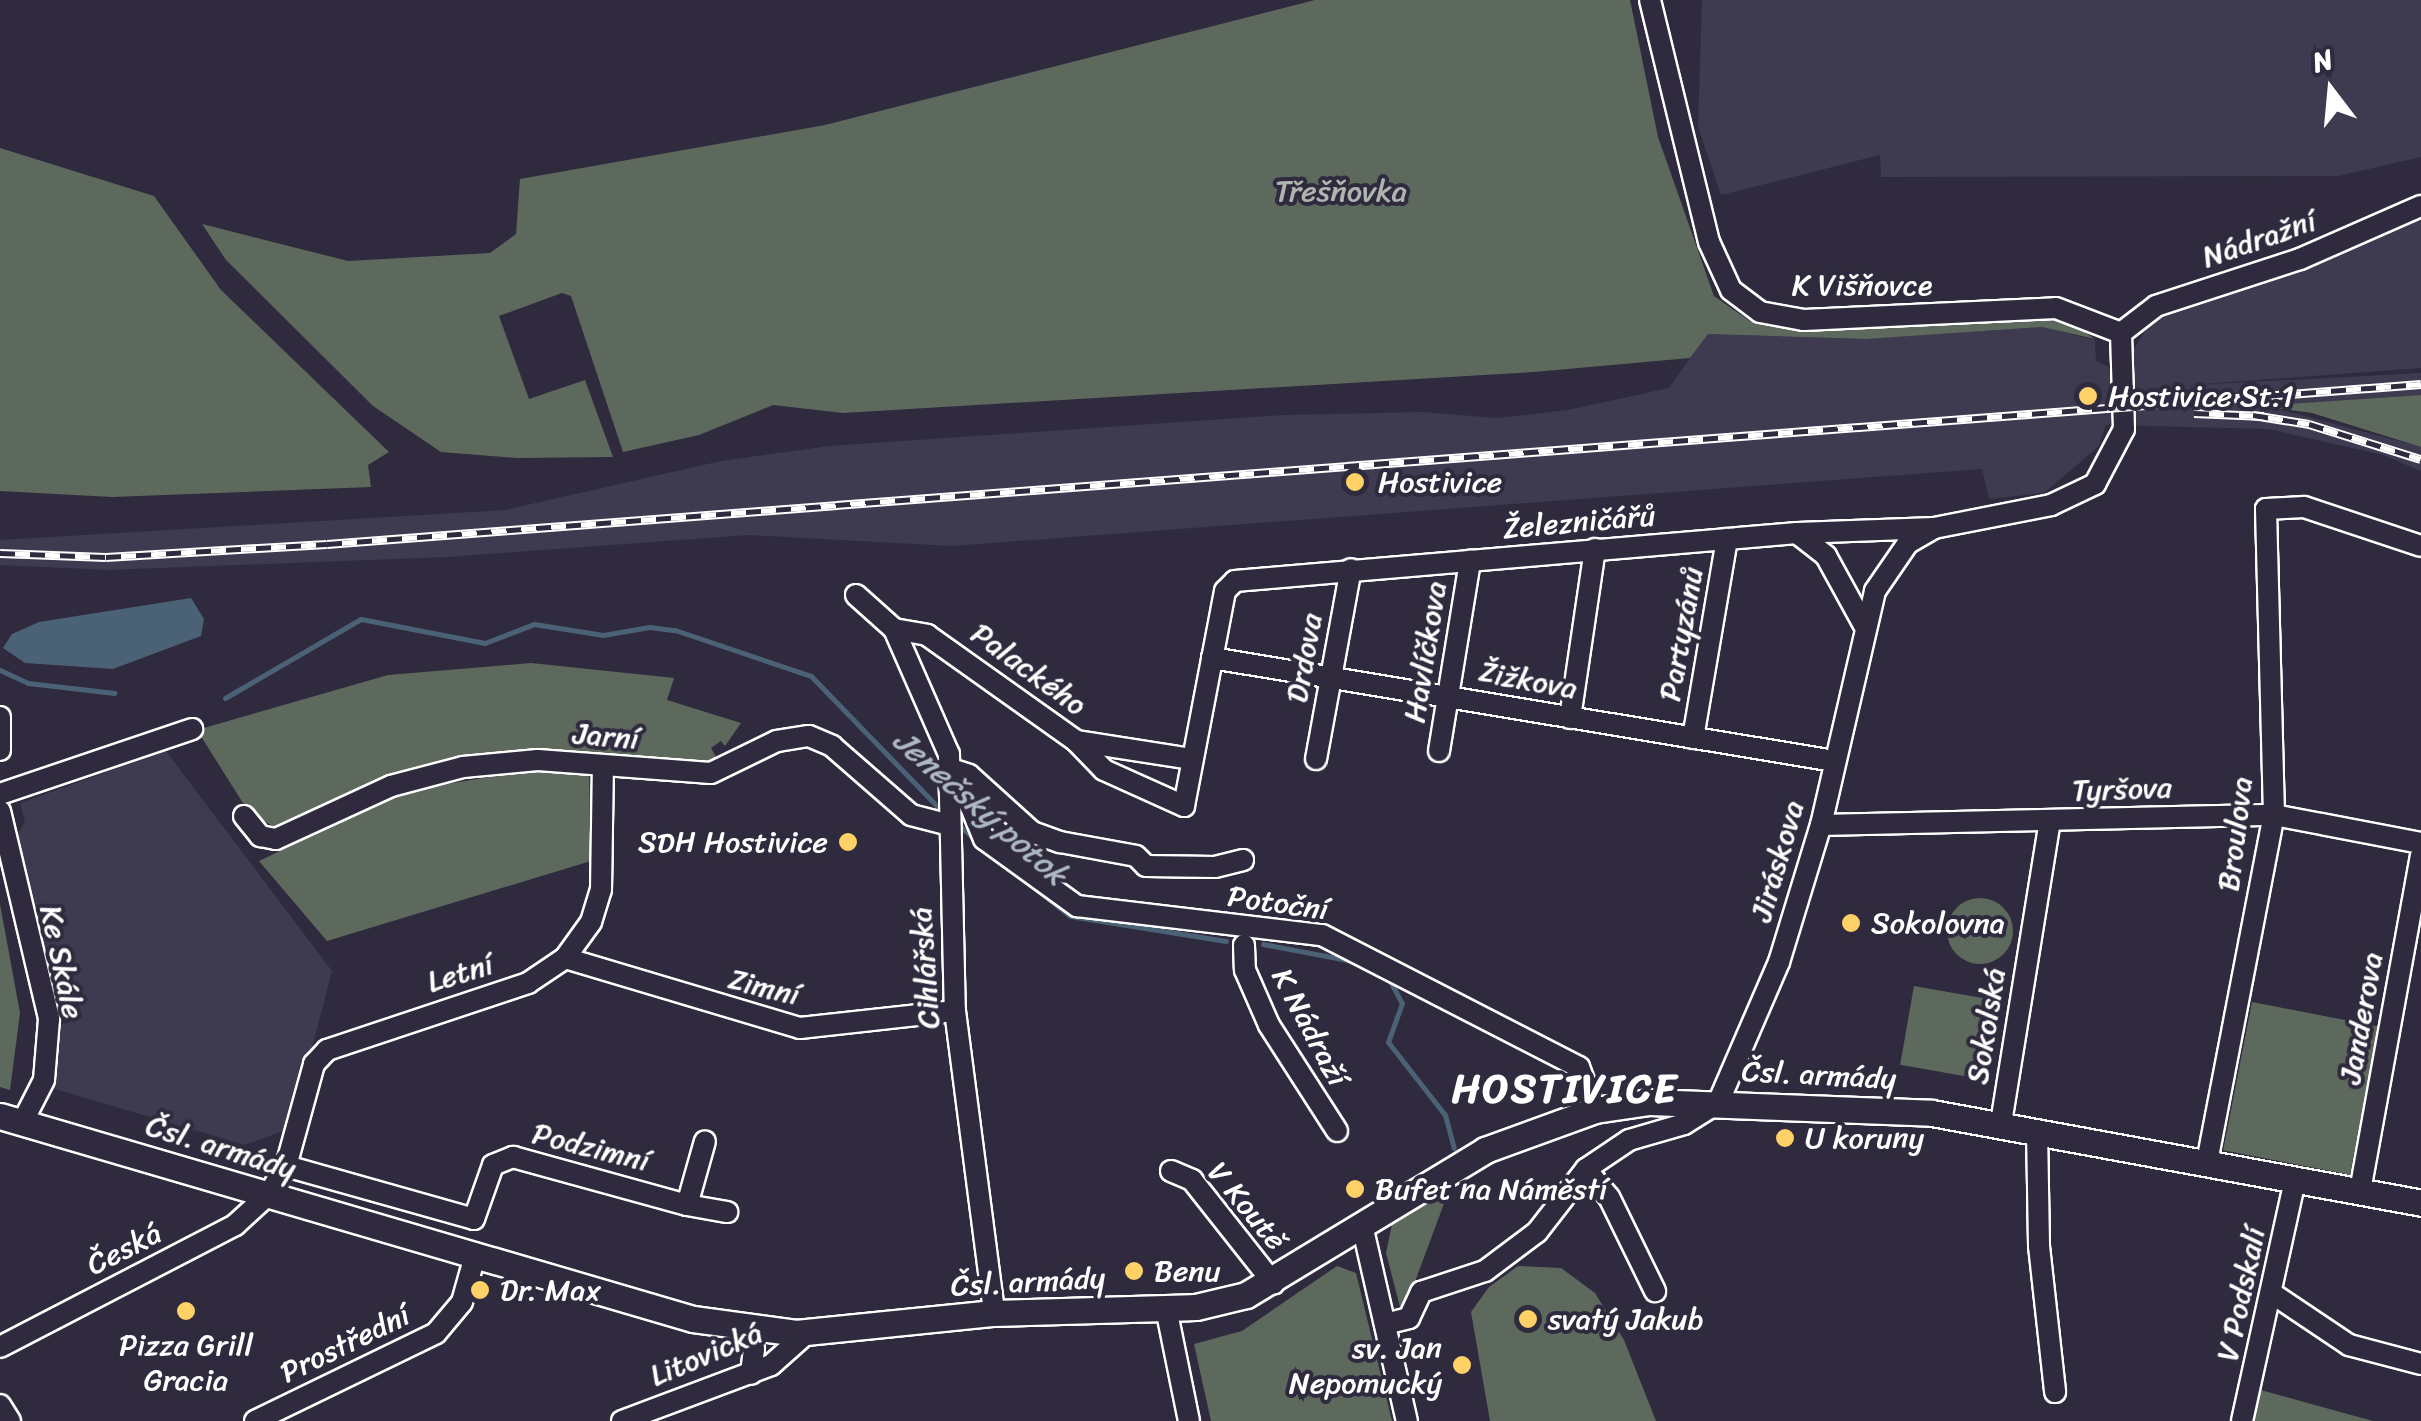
<!DOCTYPE html>
<meta charset="utf-8">
<style>
body{margin:0}
#map{position:relative;width:2421px;height:1421px;overflow:hidden;background:#2f2a3d;font-family:Sriracha,sans-serif}
div>[style]{position:absolute}
[style*='--x']{left:calc(var(--x)*1px);top:calc(var(--y)*1px);width:calc(var(--w)*1px);rotate:calc(var(--a)*1deg)}
.built>*{inset:0;background:#3e3a50}
.green>*{inset:0;background:#5e695e;transform-origin:0 0}
.round{border-radius:50%}
.water>*{inset:0;background:#4b6276}
.stream>*{height:5px;margin:-2.5px;padding:0 2.5px;transform-origin:2.5px;border-radius:2.5px;background:#4b6276}
.roads{filter:drop-shadow(2px 0 #fff) drop-shadow(-2px 0 #fff) drop-shadow(0 2px #fff) drop-shadow(0 -2px #fff)}
.minor>*{height:20px;margin:-10px;padding:0 10px;transform-origin:10px;border-radius:10px;background:#2f2a3d}
.major>*{height:25px;margin:-12.5px;padding:0 12.5px;transform-origin:12.5px;border-radius:12.5px;background:#2f2a3d}
.rail>*{height:9px;margin-top:-4.5px;transform-origin:0;background:repeating-linear-gradient(90deg,#2f2a3d 0 15px,#fff 0 30px);box-sizing:border-box;border-block:2px solid #fff}
.dots>*{width:28px;height:28px;translate:-50% -50%;box-sizing:border-box;border:5px solid #2f2a3d;border-radius:50%}
span{translate:-50% -50%;white-space:nowrap;text-align:center;line-height:1.15;-webkit-text-stroke:8px #2f2a3d;paint-order:stroke}
.park-label{font-size:30px;color:#aeb4ae}
.street-label{font-size:30px;color:#fff}
.poi-label{font-size:30px;color:#fff}
.left{translate:0 -50%;text-align:left}
.right{translate:-100% -50%;text-align:right}
.water-label{font-size:32px;color:#aeb8c1;font-style:italic}
.district-label{font-size:40px;color:#fff;font-weight:700;letter-spacing:2.5px}
.north{position:absolute;left:2281px;top:40px;width:100px;height:100px;-webkit-text-stroke:8px #2f2a3d;paint-order:stroke;rotate:344deg;font-size:28px;font-weight:700;line-height:40px;text-align:center;color:#fff}
.north::after{content:'';display:block;margin:auto;width:35px;height:45px;background:#fff;clip-path:polygon(50% 0,100% 100%,50% 72%,0 100%)}
</style>
<div id="map">
<div class="built">
<i style="clip-path:polygon(1702px 0,2421px 0,2421px 157px,2338px 176px,1881px 177px,1880px 155px,1721px 195px,1698px 127px)"></i>
<i style="clip-path:polygon(2421px 216px,2421px 368px,2177px 386px,2421px 373px,2421px 395px,2267px 406px,2421px 447px,2421px 471px,2383px 455px,2269px 429px,2106px 425px,2098px 447px,2044px 493px,1989px 499px,1982px 469px,951px 546px,749px 535px,447px 557px,108px 570px,0 565px,0 540px,505px 510px,721px 461px,829px 446px,1284px 415px,1423px 412px,1496px 418px,1568px 410px,1669px 388px,1707px 334px,1860px 339px,2042px 327px,2095px 340px,2096px 361px,2130px 377px,2133px 350px,2158px 310px,2303px 268px)"></i>
<i style="clip-path:polygon(166px 751px,332px 971px,291px 1128px,245px 1145px,55px 1089px,60px 1025px,82px 1018px,76px 999px,58px 1004px,15px 837px,25px 822px,20px 803px)"></i>
</div>
<div class="green">
<i style="clip-path:polygon(1315px 0,1630px 0,1658px 137px,1714px 296px,1751px 322px,1803px 327px,2057px 314px,2095px 339px,2042px 327px,1866px 339px,1708px 334px,1690px 358px,1534px 372px,843px 413px,773px 405px,699px 435px,623px 452px,571px 296px,562px 293px,499px 316px,529px 399px,585px 380px,613px 457px,517px 458px,441px 452px,373px 406px,226px 260px,202px 224px,348px 261px,490px 253px,516px 234px,520px 179px,825px 125px)"></i>
<i style="clip-path:polygon(0 148px,154px 196px,221px 290px,389px 452px,368px 465px,371px 487px,112px 497px,0 491px)"></i>
<i style="clip-path:polygon(2421px 395px,2421px 447px,2312px 413px,2261px 406px)"></i>
<i style="clip-path:polygon(531px 663px,674px 678px,667px 700px,741px 723px,725px 746px,721px 741px,711px 748px,716px 757px,711px 765px,524px 753px,274px 827px,248px 811px,197px 730px,388px 675px)"></i>
<i style="clip-path:polygon(537px 769px,589px 771px,591px 861px,327px 941px,259px 861px,405px 791px)"></i>
<i class="round" style="left:1947px;top:898px;width:66px;height:66px"></i>
<i style="clip-path:polygon(0 904px,20px 1013px,10px 1090px,0 1087px)"></i>
<i style="left:1914px;top:986px;width:72px;height:80px;rotate:10deg"></i>
<i style="left:2252px;top:1002px;width:129px;height:151px;rotate:11deg"></i>
<i style="clip-path:polygon(1452px 1182px,1407px 1303px,1400px 1307px,1386px 1253px,1392px 1224px)"></i>
<i style="clip-path:polygon(1337px 1266px,1356px 1273px,1392px 1421px,1211px 1421px,1194px 1344px,1242px 1331px)"></i>
<i style="clip-path:polygon(1518px 1266px,1561px 1268px,1595px 1293px,1624px 1340px,1656px 1421px,1490px 1421px,1471px 1312px,1489px 1287px)"></i>
<i style="clip-path:polygon(2257px 1389px,2373px 1421px,2249px 1421px)"></i>
</div>
<div class="water">
<i style="clip-path:polygon(191px 598px,204px 619px,201px 636px,113px 669px,25px 663px,3px 648px,12px 634px,39px 622px)"></i>
</div>
<div class="stream">
<i style="--x:0;--y:670;--w:31;--a:25"></i>
<i style="--x:28;--y:683;--w:87;--a:6.6"></i>
<i style="--x:225;--y:698;--w:157;--a:-30.2"></i>
<i style="--x:361;--y:619;--w:126;--a:11"></i>
<i style="--x:485;--y:643;--w:53;--a:-21.2"></i>
<i style="--x:534;--y:624;--w:70;--a:9.1"></i>
<i style="--x:603;--y:635;--w:47;--a:-9.9"></i>
<i style="--x:649;--y:627;--w:26;--a:7"></i>
<i style="--x:675;--y:630;--w:144;--a:18.7"></i>
<i style="--x:811;--y:676;--w:190;--a:45.9"></i>
<i style="--x:959;--y:825;--w:24;--a:42"></i>
<i style="--x:1036;--y:889;--w:43;--a:38.5"></i>
<i style="--x:1070;--y:916;--w:158;--a:9.1"></i>
<i style="--x:1263;--y:944;--w:91;--a:10.8"></i>
<i style="--x:1389;--y:979;--w:27;--a:62"></i>
<i style="--x:1402;--y:1003;--w:41;--a:109.7"></i>
<i style="--x:1388;--y:1042;--w:93;--a:52"></i>
<i style="--x:1445;--y:1115;--w:34;--a:75"></i>
</div>
<div class="roads">
<div class="minor">
<i style="--x:1650;--y:0;--w:249;--a:76.3"></i>
<i style="--x:1709;--y:242;--w:53;--a:65.4"></i>
<i style="--x:1731;--y:290;--w:36;--a:37"></i>
<i style="--x:1760;--y:312;--w:45;--a:10.3"></i>
<i style="--x:1804;--y:320;--w:252;--a:-2.7"></i>
<i style="--x:2056;--y:308;--w:70;--a:21"></i>
<i style="--x:2121;--y:333;--w:44;--a:-37.6"></i>
<i style="--x:2156;--y:306;--w:151;--a:-18.1"></i>
<i style="--x:2300;--y:259;--w:132;--a:-23.7"></i>
<i style="--x:1797;--y:533;--w:37;--a:38"></i>
<i style="--x:1826;--y:556;--w:79;--a:61.2"></i>
<i style="--x:856;--y:595;--w:51;--a:41.8"></i>
<i style="--x:894;--y:629;--w:137;--a:66.3"></i>
<i style="--x:949;--y:754;--w:257;--a:88.7"></i>
<i style="--x:955;--y:1011;--w:305;--a:82.6"></i>
<i style="--x:894;--y:629;--w:34;--a:10"></i>
<i style="--x:927;--y:635;--w:183;--a:35.4"></i>
<i style="--x:1076;--y:741;--w:116;--a:8.9"></i>
<i style="--x:1212;--y:658;--w:630;--a:9.4"></i>
<i style="--x:0;--y:717;--w:33;--a:90"></i>
<i style="--x:1570;--y:718;--w:171;--a:-81.6"></i>
<i style="--x:1693;--y:738;--w:202;--a:-80.3"></i>
<i style="--x:1076;--y:741;--w:40;--a:46"></i>
<i style="--x:1104;--y:770;--w:88;--a:24.2"></i>
<i style="--x:1184;--y:806;--w:219;--a:-79.2"></i>
<i style="--x:1225;--y:591;--w:14;--a:-45"></i>
<i style="--x:1235;--y:581;--w:564;--a:-4.88"></i>
<i style="--x:1797;--y:533;--w:137;--a:-2.1"></i>
<i style="--x:1439;--y:751;--w:193;--a:-80.7"></i>
<i style="--x:1316;--y:759;--w:193;--a:-79.6"></i>
<i style="--x:951;--y:769;--w:19;--a:18"></i>
<i style="--x:969;--y:775;--w:85;--a:42.1"></i>
<i style="--x:1032;--y:832;--w:30;--a:20"></i>
<i style="--x:1060;--y:842;--w:77;--a:10.4"></i>
<i style="--x:1136;--y:856;--w:14;--a:45"></i>
<i style="--x:1146;--y:866;--w:69;--a:0.8"></i>
<i style="--x:1215;--y:867;--w:29;--a:-14"></i>
<i style="--x:951;--y:784;--w:14;--a:25"></i>
<i style="--x:964;--y:790;--w:53;--a:67.8"></i>
<i style="--x:984;--y:839;--w:115;--a:35.8"></i>
<i style="--x:1077;--y:906;--w:247;--a:6.8"></i>
<i style="--x:1322;--y:935;--w:289;--a:27.2"></i>
<i style="--x:1579;--y:1067;--w:46;--a:69.6"></i>
<i style="--x:0;--y:794;--w:203;--a:-18.7"></i>
<i style="--x:0;--y:811;--w:214;--a:76.7"></i>
<i style="--x:49;--y:1019;--w:61;--a:94.7"></i>
<i style="--x:44;--y:1080;--w:46;--a:117.1"></i>
<i style="--x:244;--y:816;--w:26;--a:51"></i>
<i style="--x:260;--y:836;--w:16;--a:11"></i>
<i style="--x:276;--y:839;--w:127;--a:-24.7"></i>
<i style="--x:391;--y:786;--w:74;--a:-14.8"></i>
<i style="--x:463;--y:767;--w:75;--a:-5.3"></i>
<i style="--x:538;--y:760;--w:173;--a:4.3"></i>
<i style="--x:711;--y:773;--w:73;--a:-25.9"></i>
<i style="--x:777;--y:741;--w:32;--a:-9"></i>
<i style="--x:809;--y:736;--w:25;--a:23"></i>
<i style="--x:832;--y:746;--w:105;--a:41.1"></i>
<i style="--x:911;--y:815;--w:40;--a:14.4"></i>
<i style="--x:1821;--y:825;--w:453;--a:-1.3"></i>
<i style="--x:2274;--y:815;--w:150;--a:10.8"></i>
<i style="--x:1244;--y:945;--w:25;--a:88"></i>
<i style="--x:1245;--y:970;--w:60;--a:66.4"></i>
<i style="--x:1269;--y:1025;--w:126;--a:57.3"></i>
<i style="--x:565;--y:958;--w:245;--a:16.6"></i>
<i style="--x:800;--y:1028;--w:156;--a:-6.3"></i>
<i style="--x:2001;--y:1123;--w:306;--a:-80.8"></i>
<i style="--x:2037;--y:1130;--w:116;--a:89"></i>
<i style="--x:2039;--y:1246;--w:147;--a:83.7"></i>
<i style="--x:2207;--y:1162;--w:353;--a:-79.1"></i>
<i style="--x:2274;--y:815;--w:306;--a:-91.5"></i>
<i style="--x:2266;--y:509;--w:38;--a:-3"></i>
<i style="--x:2304;--y:507;--w:123;--a:18.4"></i>
<i style="--x:286;--y:1166;--w:195;--a:15.7"></i>
<i style="--x:474;--y:1219;--w:57;--a:-70.6"></i>
<i style="--x:493;--y:1165;--w:22;--a:-22"></i>
<i style="--x:513;--y:1157;--w:180;--a:15.4"></i>
<i style="--x:687;--y:1205;--w:66;--a:-74.3"></i>
<i style="--x:1586;--y:1169;--w:36;--a:51"></i>
<i style="--x:1609;--y:1197;--w:105;--a:63.9"></i>
<i style="--x:1171;--y:1171;--w:23;--a:23"></i>
<i style="--x:1192;--y:1180;--w:132;--a:51.7"></i>
<i style="--x:2360;--y:1191;--w:341;--a:-79.7"></i>
<i style="--x:687;--y:1205;--w:41;--a:9.9"></i>
<i style="--x:1362;--y:1225;--w:201;--a:77.1"></i>
<i style="--x:2273;--y:1294;--w:92;--a:33.9"></i>
<i style="--x:2349;--y:1345;--w:74;--a:14.8"></i>
<i style="--x:1166;--y:1308;--w:115;--a:78.5"></i>
<i style="--x:1385;--y:1324;--w:25;--a:-14"></i>
<i style="--x:1409;--y:1318;--w:29;--a:-65"></i>
<i style="--x:1421;--y:1292;--w:67;--a:-18.2"></i>
<i style="--x:1485;--y:1271;--w:65;--a:-36.9"></i>
<i style="--x:1537;--y:1232;--w:80;--a:-52.1"></i>
<i style="--x:1586;--y:1169;--w:52;--a:-34"></i>
<i style="--x:1629;--y:1140;--w:57;--a:-16.2"></i>
<i style="--x:1684;--y:1124;--w:40;--a:-32"></i>
<i style="--x:1718;--y:1103;--w:154;--a:-66.6"></i>
<i style="--x:1779;--y:962;--w:143;--a:-73"></i>
<i style="--x:1821;--y:825;--w:240;--a:-77"></i>
<i style="--x:1875;--y:591;--w:58;--a:-55.5"></i>
<i style="--x:1908;--y:543;--w:30;--a:-30"></i>
<i style="--x:1934;--y:528;--w:119;--a:-11.1"></i>
<i style="--x:2051;--y:505;--w:49;--a:-25.5"></i>
<i style="--x:2095;--y:484;--w:62;--a:-62.2"></i>
<i style="--x:2124;--y:429;--w:96;--a:-91.8"></i>
<i style="--x:741;--y:1329;--w:24;--a:57"></i>
<i style="--x:754;--y:1349;--w:25;--a:97"></i>
<i style="--x:0;--y:1347;--w:265;--a:-27.4"></i>
<i style="--x:235;--y:1225;--w:45;--a:-42.3"></i>
<i style="--x:268;--y:1195;--w:34;--a:-58"></i>
<i style="--x:286;--y:1166;--w:106;--a:-74.6"></i>
<i style="--x:314;--y:1064;--w:19;--a:-47"></i>
<i style="--x:327;--y:1050;--w:212;--a:-18.4"></i>
<i style="--x:528;--y:983;--w:45;--a:-34"></i>
<i style="--x:565;--y:958;--w:44;--a:-54.2"></i>
<i style="--x:591;--y:922;--w:34;--a:-73"></i>
<i style="--x:601;--y:890;--w:123;--a:-89.1"></i>
<i style="--x:0;--y:1405;--w:19;--a:58"></i>
<i style="--x:255;--y:1421;--w:201;--a:-25.9"></i>
<i style="--x:436;--y:1333;--w:40;--a:-50"></i>
<i style="--x:462;--y:1302;--w:48;--a:-74.2"></i>
<i style="--x:622;--y:1421;--w:159;--a:-20.6"></i>
<i style="--x:771;--y:1365;--w:50;--a:-41.7"></i>
<i style="--x:2242;--y:1421;--w:248;--a:-77.6"></i>
</div>
<div class="major">
<i style="--x:0;--y:1116;--w:722;--a:16.33"></i>
<i style="--x:693;--y:1319;--w:104;--a:7.7"></i>
<i style="--x:796;--y:1333;--w:199;--a:-5.8"></i>
<i style="--x:994;--y:1313;--w:202;--a:-1.7"></i>
<i style="--x:1196;--y:1307;--w:51;--a:-13.5"></i>
<i style="--x:1246;--y:1295;--w:280;--a:-31.2"></i>
<i style="--x:1485;--y:1150;--w:117;--a:-20"></i>
<i style="--x:1595;--y:1110;--w:55;--a:-8.4"></i>
<i style="--x:1649;--y:1102;--w:283;--a:2.2"></i>
<i style="--x:1932;--y:1113;--w:497;--a:10.4"></i>
</div>
</div>
<div class="rail">
<i style="--x:2194;--y:413;--w:70;--a:2.5"></i>
<i style="--x:2253;--y:415;--w:57;--a:9.1"></i>
<i style="--x:2309;--y:424;--w:117;--a:17.4"></i>
<i style="--x:0;--y:553;--w:106;--a:2.2"></i>
<i style="--x:106;--y:557;--w:221;--a:-3.4"></i>
<i style="--x:327;--y:544;--w:2100;--a:-4.37"></i>
</div>
<div class="dots">
<i style="left:2088px;top:396px;background:#ffd166"></i>
<i style="left:1355px;top:482px;background:#ffd166"></i>
<i style="left:848px;top:842px;background:#ffd166"></i>
<i style="left:1851px;top:923px;background:#ffd166"></i>
<i style="left:1785px;top:1138px;background:#ffd166"></i>
<i style="left:1355px;top:1189px;background:#ffd166"></i>
<i style="left:1134px;top:1271px;background:#ffd166"></i>
<i style="left:480px;top:1290px;background:#ffd166"></i>
<i style="left:186px;top:1311px;background:#ffd166"></i>
<i style="left:1528px;top:1319px;background:#ffd166"></i>
<i style="left:1462px;top:1365px;background:#ffd166"></i>
</div>
<div class="park-label">
<span style="left:1341px;top:191px">Třešňovka</span>
</div>
<div class="street-label">
<span style="left:2259px;top:239px;rotate:-19deg">Nádražní</span>
<span style="left:1862px;top:285px">K Višňovce</span>
<span style="left:1579px;top:522px;rotate:-5deg">Železničářů</span>
<span style="left:1681px;top:634px;rotate:-80deg">Partyzánů</span>
<span style="left:1425px;top:652px;rotate:-81deg">Havlíčkova</span>
<span style="left:1304px;top:658px;rotate:-80deg">Drdova</span>
<span style="left:1029px;top:669px;rotate:36deg">Palackého</span>
<span style="left:1528px;top:680px;rotate:10deg">Žižkova</span>
<span style="left:606px;top:736px;rotate:5deg">Jarní</span>
<span style="left:2122px;top:789px;rotate:-2deg">Tyršova</span>
<span style="left:2235px;top:834px;rotate:-83deg">Broulova</span>
<span style="left:1777px;top:861px;rotate:-74deg">Jiráskova</span>
<span style="left:1278px;top:903px;rotate:8deg">Potoční</span>
<span style="left:62px;top:962px;rotate:78deg">Ke Skále</span>
<span style="left:925px;top:968px;rotate:-94deg">Cihlářská</span>
<span style="left:460px;top:973px;rotate:-17deg">Letní</span>
<span style="left:764px;top:987px;rotate:13deg">Zimní</span>
<span style="left:2361px;top:1018px;rotate:-80deg">Janderova</span>
<span style="left:1986px;top:1026px;rotate:-81deg">Sokolská</span>
<span style="left:1310px;top:1027px;rotate:62deg">K Nádraží</span>
<span style="left:1819px;top:1075px;rotate:3deg">Čsl. armády</span>
<span style="left:221px;top:1147px;rotate:17deg">Čsl. armády</span>
<span style="left:591px;top:1147px;rotate:14deg">Podzimní</span>
<span style="left:1247px;top:1206px;rotate:50deg">V Koutě</span>
<span style="left:124px;top:1249px;rotate:-27deg">Česká</span>
<span style="left:1028px;top:1282px;rotate:-3deg">Čsl. armády</span>
<span style="left:2241px;top:1294px;rotate:-78deg">V Podskalí</span>
<span style="left:345px;top:1344px;rotate:-26deg">Prostřední</span>
<span style="left:706px;top:1354px;rotate:-23deg">Litovická</span>
</div>
<div class="poi-label">
<span class="left" style="left:2108px;top:396px">Hostivice St.1</span>
<span class="left" style="left:1378px;top:482px">Hostivice</span>
<span class="right" style="left:828px;top:842px">SDH Hostivice</span>
<span class="left" style="left:1871px;top:923px">Sokolovna</span>
<span class="left" style="left:1805px;top:1138px">U koruny</span>
<span class="left" style="left:1375px;top:1189px">Bufet na Náměstí</span>
<span class="left" style="left:1154px;top:1271px">Benu</span>
<span class="left" style="left:500px;top:1290px">Dr. Max</span>
<span class="left" style="left:1548px;top:1319px">svatý Jakub</span>
<span style="left:186px;top:1362px">Pizza Grill<br>Gracia</span>
<span class="right" style="left:1442px;top:1365px">sv. Jan<br>Nepomucký</span>
</div>
<div class="water-label">
<span style="left:980px;top:808px;rotate:41deg">Jenečský potok</span>
</div>
<div class="district-label">
<span style="left:1565px;top:1089px">HOSTIVICE</span>
</div>
<div class="north">N</div>
</div>
